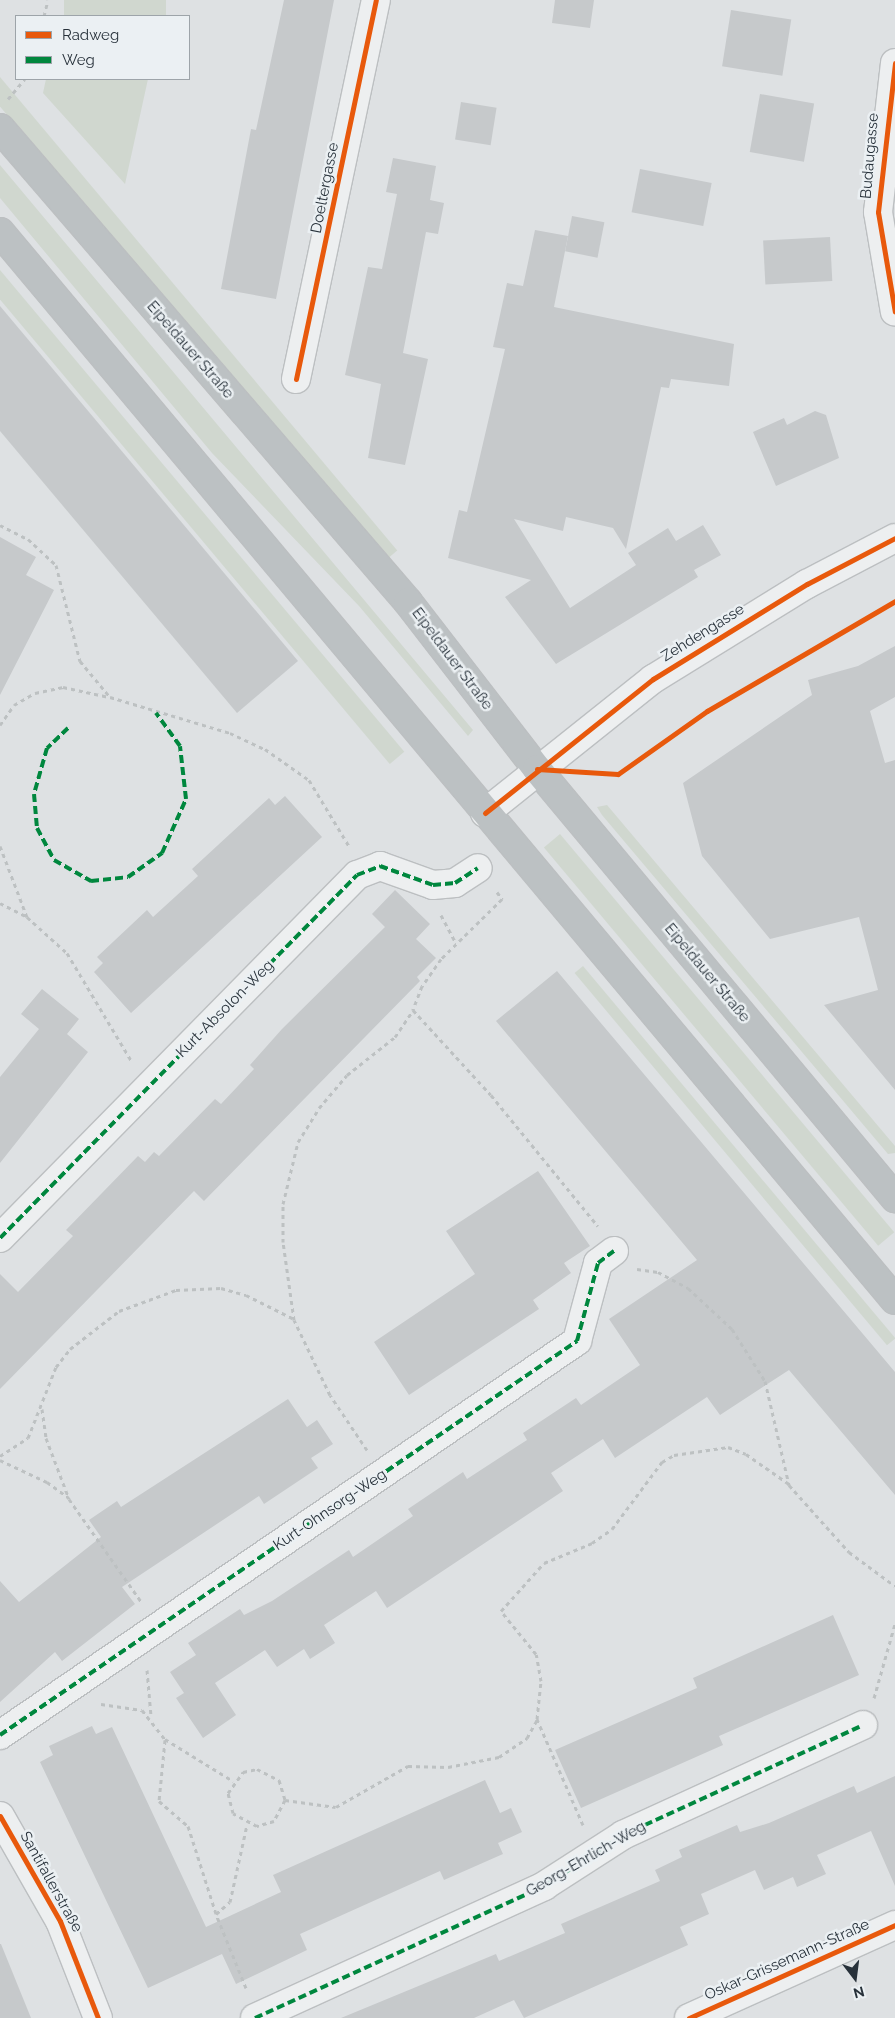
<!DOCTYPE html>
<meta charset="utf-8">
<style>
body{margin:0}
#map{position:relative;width:895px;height:2018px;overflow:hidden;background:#dee1e3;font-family:Raleway,sans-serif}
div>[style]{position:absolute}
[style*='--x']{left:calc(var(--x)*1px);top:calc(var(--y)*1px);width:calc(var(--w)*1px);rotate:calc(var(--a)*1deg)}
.green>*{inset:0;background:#d0d7cf;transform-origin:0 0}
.building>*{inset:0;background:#c6c9cb;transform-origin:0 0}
.path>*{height:3px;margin-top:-1.5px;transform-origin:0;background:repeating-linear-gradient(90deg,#bdc1c2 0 4px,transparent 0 8px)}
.roads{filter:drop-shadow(1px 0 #bcbfc1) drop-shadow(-1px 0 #bcbfc1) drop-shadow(0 1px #bcbfc1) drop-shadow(0 -1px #bcbfc1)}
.pedestrian>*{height:28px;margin:-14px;padding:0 14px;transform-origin:14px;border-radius:14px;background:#edeff0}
.minor>*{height:28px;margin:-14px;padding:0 14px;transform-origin:14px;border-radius:14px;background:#edeff0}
.tertiary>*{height:28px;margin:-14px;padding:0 14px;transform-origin:14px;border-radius:14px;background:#edeff0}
.secondary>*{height:28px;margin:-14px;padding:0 14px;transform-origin:14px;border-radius:14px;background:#bcc1c3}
.quiet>*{height:4px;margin-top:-2px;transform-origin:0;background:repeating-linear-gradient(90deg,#00873e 0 8px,transparent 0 12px)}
.cycleway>*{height:5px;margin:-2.5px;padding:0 2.5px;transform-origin:2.5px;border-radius:2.5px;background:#e8590c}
span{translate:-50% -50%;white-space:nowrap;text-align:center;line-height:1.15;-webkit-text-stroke:5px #ebf0f3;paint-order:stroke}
.street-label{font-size:15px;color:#27313a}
.legend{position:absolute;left:15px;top:15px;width:175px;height:65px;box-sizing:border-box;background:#ebf0f3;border:1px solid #9da4a9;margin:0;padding:6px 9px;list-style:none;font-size:15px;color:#27313a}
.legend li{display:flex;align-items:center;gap:10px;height:25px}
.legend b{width:25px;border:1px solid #9da4a9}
.north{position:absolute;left:830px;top:1953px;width:50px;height:50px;-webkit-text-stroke:4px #ebf0f3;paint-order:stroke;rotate:165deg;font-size:14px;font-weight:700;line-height:20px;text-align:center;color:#27313a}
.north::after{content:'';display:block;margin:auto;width:18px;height:22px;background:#27313a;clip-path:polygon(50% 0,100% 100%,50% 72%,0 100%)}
</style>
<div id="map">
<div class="green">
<i style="left:64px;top:0;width:102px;height:16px"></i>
<i style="left:0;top:77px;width:618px;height:19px;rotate:50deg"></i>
<i style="clip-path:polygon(46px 79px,148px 79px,125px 184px,43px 93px)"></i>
<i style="clip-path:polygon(0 165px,473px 730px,468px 736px,359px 606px,212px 453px,0 198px)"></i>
<i style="left:0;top:270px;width:629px;height:19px;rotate:50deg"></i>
<i style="clip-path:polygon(607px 805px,895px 1146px,895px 1153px,888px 1154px,602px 815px,597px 807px)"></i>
<i style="left:560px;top:834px;width:520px;height:21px;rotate:50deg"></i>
<i style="left:583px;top:966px;width:486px;height:11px;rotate:50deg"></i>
</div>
<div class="building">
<i style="clip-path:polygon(284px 0,334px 0,276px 299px,221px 289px,251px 129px,256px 130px)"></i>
<i style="clip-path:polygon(555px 0,594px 0,590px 28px,552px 23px)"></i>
<i style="left:731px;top:10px;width:61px;height:57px;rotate:9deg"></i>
<i style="left:760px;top:94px;width:55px;height:59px;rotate:10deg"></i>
<i style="left:461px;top:102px;width:36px;height:38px;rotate:9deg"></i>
<i style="clip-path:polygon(393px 158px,436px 166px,430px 200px,444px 203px,438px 234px,426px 232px,403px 353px,428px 359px,405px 465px,368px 458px,381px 384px,345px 375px,368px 267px,382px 269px,397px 194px,386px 192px)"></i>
<i style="left:640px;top:169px;width:73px;height:44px;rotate:11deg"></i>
<i style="left:572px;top:216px;width:33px;height:36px;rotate:11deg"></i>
<i style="clip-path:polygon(535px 230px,568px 236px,554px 307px,734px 344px,729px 386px,671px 379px,669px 388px,661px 387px,626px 549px,613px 528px,566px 517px,563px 531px,514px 519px,570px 608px,636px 565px,628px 553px,668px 528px,676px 541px,703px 525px,721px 555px,694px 570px,698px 577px,556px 664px,505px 597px,531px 580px,448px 558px,459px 510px,467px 512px,505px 349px,493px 347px,507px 283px,523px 286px)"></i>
<i style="left:830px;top:237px;width:44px;height:67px;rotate:87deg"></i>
<i style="clip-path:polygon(0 306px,298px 661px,237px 713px,0 431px)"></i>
<i style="clip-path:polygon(815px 411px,826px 415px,839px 458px,776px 486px,753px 432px,784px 418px,787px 425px)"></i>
<i style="clip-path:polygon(0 537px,36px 557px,26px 575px,54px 590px,0 695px)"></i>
<i style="clip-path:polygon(895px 646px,895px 697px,870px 711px,885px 763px,895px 760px,895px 1090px,824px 1005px,878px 990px,859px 917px,770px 939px,702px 856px,683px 783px,812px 695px,808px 680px,858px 666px)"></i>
<i style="clip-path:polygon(285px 796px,322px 837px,131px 1013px,94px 972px,103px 963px,97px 957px,147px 910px,153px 917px,198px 876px,192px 869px,269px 798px,275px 805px)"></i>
<i style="clip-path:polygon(395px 890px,430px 924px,416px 939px,436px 958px,417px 977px,420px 981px,204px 1201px,194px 1191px,0 1389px,0 1274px,18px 1292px,73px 1236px,66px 1230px,138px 1156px,145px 1162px,154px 1152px,159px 1156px,215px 1099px,221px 1104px,254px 1069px,250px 1065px,282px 1029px,385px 927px,372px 914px)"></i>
<i style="clip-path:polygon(557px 971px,895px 1372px,895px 1495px,789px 1370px,720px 1415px,707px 1397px,615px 1458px,603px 1439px,551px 1473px,563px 1491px,387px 1608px,376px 1591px,324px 1625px,335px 1643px,310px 1659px,304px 1649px,277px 1667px,265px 1650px,215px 1683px,236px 1715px,203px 1738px,176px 1698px,184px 1693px,170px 1672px,196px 1655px,188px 1643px,240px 1609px,244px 1615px,272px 1601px,349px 1550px,353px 1557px,413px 1516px,408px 1509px,463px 1472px,467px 1479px,527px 1440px,523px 1433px,576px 1398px,581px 1405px,640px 1365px,609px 1319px,697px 1260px,496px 1021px)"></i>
<i style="clip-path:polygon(42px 989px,79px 1019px,67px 1034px,88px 1052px,0 1163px,0 1077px,39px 1029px,21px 1014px)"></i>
<i style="clip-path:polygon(538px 1171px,590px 1246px,564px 1263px,571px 1273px,533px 1300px,539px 1309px,409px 1395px,374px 1342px,475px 1274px,446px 1231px)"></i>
<i style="clip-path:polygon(288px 1399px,307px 1427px,317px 1420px,333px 1444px,311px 1458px,318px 1468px,264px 1504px,259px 1496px,122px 1587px,135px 1604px,62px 1661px,55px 1652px,0 1702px,0 1581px,19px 1602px,101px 1537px,89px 1520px,117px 1501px,121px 1507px)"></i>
<i style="clip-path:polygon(833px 1615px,859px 1675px,719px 1736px,723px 1745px,581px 1808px,555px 1750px,697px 1688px,693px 1678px)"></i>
<i style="clip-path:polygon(92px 1726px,96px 1734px,112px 1727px,206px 1927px,281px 1892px,273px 1875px,485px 1780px,500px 1813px,511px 1808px,522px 1832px,498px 1843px,503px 1854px,444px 1880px,440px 1871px,300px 1934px,307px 1950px,236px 1984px,222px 1954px,148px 1988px,40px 1762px,53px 1755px,49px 1746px)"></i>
<i style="clip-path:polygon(895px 1776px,895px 1886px,871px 1831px,817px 1855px,826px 1874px,797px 1887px,793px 1877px,764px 1890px,755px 1870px,701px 1894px,709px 1914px,680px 1927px,688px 1945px,524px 2018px,514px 2000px,474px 2018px,341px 2018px,496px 1954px,499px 1961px,565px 1933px,561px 1924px,660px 1881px,655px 1870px,682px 1857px,679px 1850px,737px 1825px,740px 1832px,769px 1823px,854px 1786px,857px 1793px)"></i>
<i style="clip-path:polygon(0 1944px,1px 1944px,31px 2018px,0 2018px)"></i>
</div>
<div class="path">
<i style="--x:44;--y:16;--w:16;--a:-76"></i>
<i style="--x:8;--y:99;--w:26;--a:-50"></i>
<i style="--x:0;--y:525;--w:31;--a:27"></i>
<i style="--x:28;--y:539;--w:38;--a:43"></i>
<i style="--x:56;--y:565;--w:99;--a:76"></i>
<i style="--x:80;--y:661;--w:47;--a:50.2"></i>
<i style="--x:110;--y:697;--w:125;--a:16.7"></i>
<i style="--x:230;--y:733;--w:38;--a:25"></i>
<i style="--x:265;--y:749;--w:54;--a:35.2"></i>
<i style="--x:309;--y:780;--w:77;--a:58.8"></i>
<i style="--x:0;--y:725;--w:24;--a:-55"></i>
<i style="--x:14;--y:705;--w:24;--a:-30"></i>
<i style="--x:35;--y:693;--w:29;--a:-12"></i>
<i style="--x:63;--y:687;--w:47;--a:12.3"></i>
<i style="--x:0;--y:846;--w:76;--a:69.2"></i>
<i style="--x:497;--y:892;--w:9;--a:54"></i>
<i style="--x:502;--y:899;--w:86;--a:135.5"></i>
<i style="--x:441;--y:959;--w:33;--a:125"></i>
<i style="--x:422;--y:986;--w:26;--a:111"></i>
<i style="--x:413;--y:1010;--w:115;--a:47.5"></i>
<i style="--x:491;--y:1095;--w:169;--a:50.8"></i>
<i style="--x:0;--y:903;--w:30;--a:27"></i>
<i style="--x:27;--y:917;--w:54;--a:42"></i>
<i style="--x:67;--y:953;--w:127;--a:59.2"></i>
<i style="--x:441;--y:915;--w:32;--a:62"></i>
<i style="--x:637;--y:1269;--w:21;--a:8"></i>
<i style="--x:658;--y:1272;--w:34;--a:28"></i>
<i style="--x:688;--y:1288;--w:60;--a:43"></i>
<i style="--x:732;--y:1329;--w:62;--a:57.6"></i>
<i style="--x:765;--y:1381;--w:107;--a:77"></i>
<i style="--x:789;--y:1485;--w:90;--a:48.2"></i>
<i style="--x:849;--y:1552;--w:57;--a:36.5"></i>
<i style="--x:42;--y:1409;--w:29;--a:82"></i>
<i style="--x:46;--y:1438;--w:65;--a:69.3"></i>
<i style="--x:69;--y:1499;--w:127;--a:54.9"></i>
<i style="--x:367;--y:1450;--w:66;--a:-123.9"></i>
<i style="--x:330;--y:1395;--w:83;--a:-115.6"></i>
<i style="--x:294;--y:1320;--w:79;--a:-98"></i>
<i style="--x:283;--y:1242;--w:38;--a:-90"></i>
<i style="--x:283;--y:1204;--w:64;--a:-76.4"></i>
<i style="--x:298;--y:1142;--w:40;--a:-58"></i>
<i style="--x:319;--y:1108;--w:43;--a:-49.7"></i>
<i style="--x:347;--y:1075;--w:61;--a:-38.4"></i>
<i style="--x:395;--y:1037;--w:32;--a:-56"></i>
<i style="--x:0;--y:1456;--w:33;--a:-33"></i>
<i style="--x:28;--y:1438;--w:76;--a:-68.5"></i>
<i style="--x:56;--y:1367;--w:23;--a:-52"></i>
<i style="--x:70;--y:1349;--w:62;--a:-37.8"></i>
<i style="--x:119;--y:1311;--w:61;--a:-20.2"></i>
<i style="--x:176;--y:1290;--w:45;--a:-2.5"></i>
<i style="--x:221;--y:1288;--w:26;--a:16"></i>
<i style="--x:246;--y:1295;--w:54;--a:26.6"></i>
<i style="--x:0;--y:1460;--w:52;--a:25.1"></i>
<i style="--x:47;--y:1482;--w:27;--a:36"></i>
<i style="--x:147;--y:1670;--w:46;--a:85"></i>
<i style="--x:874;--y:1698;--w:77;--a:-74.2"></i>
<i style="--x:101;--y:1704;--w:41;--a:8.3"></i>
<i style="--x:142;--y:1710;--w:37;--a:52"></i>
<i style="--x:165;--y:1739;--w:80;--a:31.7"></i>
<i style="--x:165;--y:1740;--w:61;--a:95.6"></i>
<i style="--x:159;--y:1801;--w:38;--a:41"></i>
<i style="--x:188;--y:1826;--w:92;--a:72.3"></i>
<i style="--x:285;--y:1800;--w:24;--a:118"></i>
<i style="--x:274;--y:1821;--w:18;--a:164"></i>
<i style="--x:257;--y:1826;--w:27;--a:-152"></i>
<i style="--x:233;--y:1813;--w:21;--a:-104"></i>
<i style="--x:228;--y:1793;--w:26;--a:-54"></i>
<i style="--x:243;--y:1772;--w:14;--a:-12"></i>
<i style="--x:257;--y:1769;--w:25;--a:27"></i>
<i style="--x:279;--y:1780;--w:21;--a:73"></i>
<i style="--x:285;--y:1800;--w:51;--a:7.8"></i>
<i style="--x:336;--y:1807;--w:83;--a:-29.7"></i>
<i style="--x:408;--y:1766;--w:40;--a:1.4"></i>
<i style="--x:448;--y:1767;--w:52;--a:-11.1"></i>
<i style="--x:499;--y:1757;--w:34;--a:-34"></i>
<i style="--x:527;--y:1738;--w:21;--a:-61"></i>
<i style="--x:583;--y:1825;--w:116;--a:-113.5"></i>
<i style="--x:537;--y:1719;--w:38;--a:-84"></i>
<i style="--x:541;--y:1681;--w:27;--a:-100"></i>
<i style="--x:536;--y:1654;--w:55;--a:-129.1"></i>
<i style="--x:501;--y:1611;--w:64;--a:-48.1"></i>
<i style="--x:544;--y:1563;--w:52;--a:-22.6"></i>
<i style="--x:592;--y:1543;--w:24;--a:-35"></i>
<i style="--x:612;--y:1529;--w:84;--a:-53.3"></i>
<i style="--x:662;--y:1462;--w:14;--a:-30"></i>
<i style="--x:674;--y:1455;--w:55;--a:-8.4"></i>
<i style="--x:728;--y:1447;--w:19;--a:21"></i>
<i style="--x:746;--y:1454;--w:52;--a:34.9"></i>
<i style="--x:246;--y:1988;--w:80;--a:-112.1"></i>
<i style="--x:216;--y:1914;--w:18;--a:-41"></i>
<i style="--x:230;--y:1902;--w:79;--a:-77.6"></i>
</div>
<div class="roads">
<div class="pedestrian">
<i style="--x:0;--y:1238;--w:509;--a:-45.48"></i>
<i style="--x:357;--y:875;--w:25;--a:-21"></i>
<i style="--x:380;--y:866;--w:56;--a:19.7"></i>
<i style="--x:433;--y:885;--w:22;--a:-5"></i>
<i style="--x:455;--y:883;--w:27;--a:-33"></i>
<i style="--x:0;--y:1735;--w:699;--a:-34.33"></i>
<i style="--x:577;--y:1341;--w:81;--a:-74.9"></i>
<i style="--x:598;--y:1263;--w:20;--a:-37"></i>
<i style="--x:255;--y:2018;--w:318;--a:-24.5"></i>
<i style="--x:544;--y:1886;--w:94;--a:-32.8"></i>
<i style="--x:623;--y:1835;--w:264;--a:-24.6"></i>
</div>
<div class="minor">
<i style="--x:895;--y:63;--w:150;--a:96.5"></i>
<i style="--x:878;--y:212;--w:101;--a:80.4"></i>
<i style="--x:296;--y:379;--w:387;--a:-78.1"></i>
<i style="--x:0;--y:1816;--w:121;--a:60.3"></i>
<i style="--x:60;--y:1921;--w:104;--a:68.6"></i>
<i style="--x:689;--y:2018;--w:226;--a:-24.3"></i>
</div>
<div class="tertiary">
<i style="--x:485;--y:813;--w:215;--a:-38.6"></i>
<i style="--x:653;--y:679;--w:181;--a:-31.7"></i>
<i style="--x:807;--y:584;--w:99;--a:-27.6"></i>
</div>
<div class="secondary">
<i style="--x:0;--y:128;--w:625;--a:49.28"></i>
<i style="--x:408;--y:602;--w:211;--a:52.3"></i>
<i style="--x:537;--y:769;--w:559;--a:50.16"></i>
<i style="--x:0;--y:232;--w:1393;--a:50.04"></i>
</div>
</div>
<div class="quiet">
<i style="--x:68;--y:728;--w:29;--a:136"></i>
<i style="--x:47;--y:748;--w:48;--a:105.8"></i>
<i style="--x:34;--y:794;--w:34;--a:85"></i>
<i style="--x:37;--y:828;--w:36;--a:62"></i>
<i style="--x:54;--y:860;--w:43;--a:29.6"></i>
<i style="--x:91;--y:881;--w:37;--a:-6"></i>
<i style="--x:128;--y:877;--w:42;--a:-35.2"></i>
<i style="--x:162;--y:853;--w:59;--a:-66"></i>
<i style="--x:186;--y:799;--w:53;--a:-96.5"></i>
<i style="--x:180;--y:746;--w:41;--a:-126"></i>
<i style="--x:0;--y:1238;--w:509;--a:-45.48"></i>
<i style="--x:357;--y:875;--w:25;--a:-21"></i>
<i style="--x:380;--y:866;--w:56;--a:19.7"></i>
<i style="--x:433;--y:885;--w:22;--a:-5"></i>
<i style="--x:455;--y:883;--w:27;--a:-33"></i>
<i style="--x:0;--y:1735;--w:699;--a:-34.33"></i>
<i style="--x:577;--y:1341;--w:81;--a:-74.9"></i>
<i style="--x:598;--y:1263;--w:20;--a:-37"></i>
<i style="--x:255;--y:2018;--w:318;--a:-24.5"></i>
<i style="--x:544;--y:1886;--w:94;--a:-32.8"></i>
<i style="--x:623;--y:1835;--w:264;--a:-24.6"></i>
</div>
<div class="cycleway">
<i style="--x:895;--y:63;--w:150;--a:96.5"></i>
<i style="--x:878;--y:212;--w:101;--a:80.4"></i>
<i style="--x:296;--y:379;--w:387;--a:-78.1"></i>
<i style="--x:537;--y:769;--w:81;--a:3.5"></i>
<i style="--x:618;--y:774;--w:109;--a:-35.3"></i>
<i style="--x:707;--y:711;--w:218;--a:-30.3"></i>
<i style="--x:485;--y:813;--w:215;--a:-38.6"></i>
<i style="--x:653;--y:679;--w:181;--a:-31.7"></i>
<i style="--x:807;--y:584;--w:99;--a:-27.6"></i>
<i style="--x:0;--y:1816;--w:121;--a:60.3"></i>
<i style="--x:60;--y:1921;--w:104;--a:68.6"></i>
<i style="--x:689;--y:2018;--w:226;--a:-24.3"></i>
</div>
<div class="street-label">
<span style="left:870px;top:156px;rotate:-85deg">Budaugasse</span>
<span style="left:325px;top:188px;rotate:-79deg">Doeltergasse</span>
<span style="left:190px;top:350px;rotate:49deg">Eipeldauer Straße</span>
<span style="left:703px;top:633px;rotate:-32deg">Zehdengasse</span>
<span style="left:452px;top:659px;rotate:53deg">Eipeldauer Straße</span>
<span style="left:707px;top:973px;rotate:50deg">Eipeldauer Straße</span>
<span style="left:225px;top:1009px;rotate:-45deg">Kurt-Absolon-Weg</span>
<span style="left:330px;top:1510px;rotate:-34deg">Kurt-Ohnsorg-Weg</span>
<span style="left:586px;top:1859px;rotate:-30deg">Georg-Ehrlich-Weg</span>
<span style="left:51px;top:1882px;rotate:61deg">Santifallerstraße</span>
<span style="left:787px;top:1960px;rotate:-24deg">Oskar-Grissemann-Straße</span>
</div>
<ul class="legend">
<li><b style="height:6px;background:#e8590c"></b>Radweg</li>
<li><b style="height:6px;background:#00873e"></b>Weg</li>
</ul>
<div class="north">N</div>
</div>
